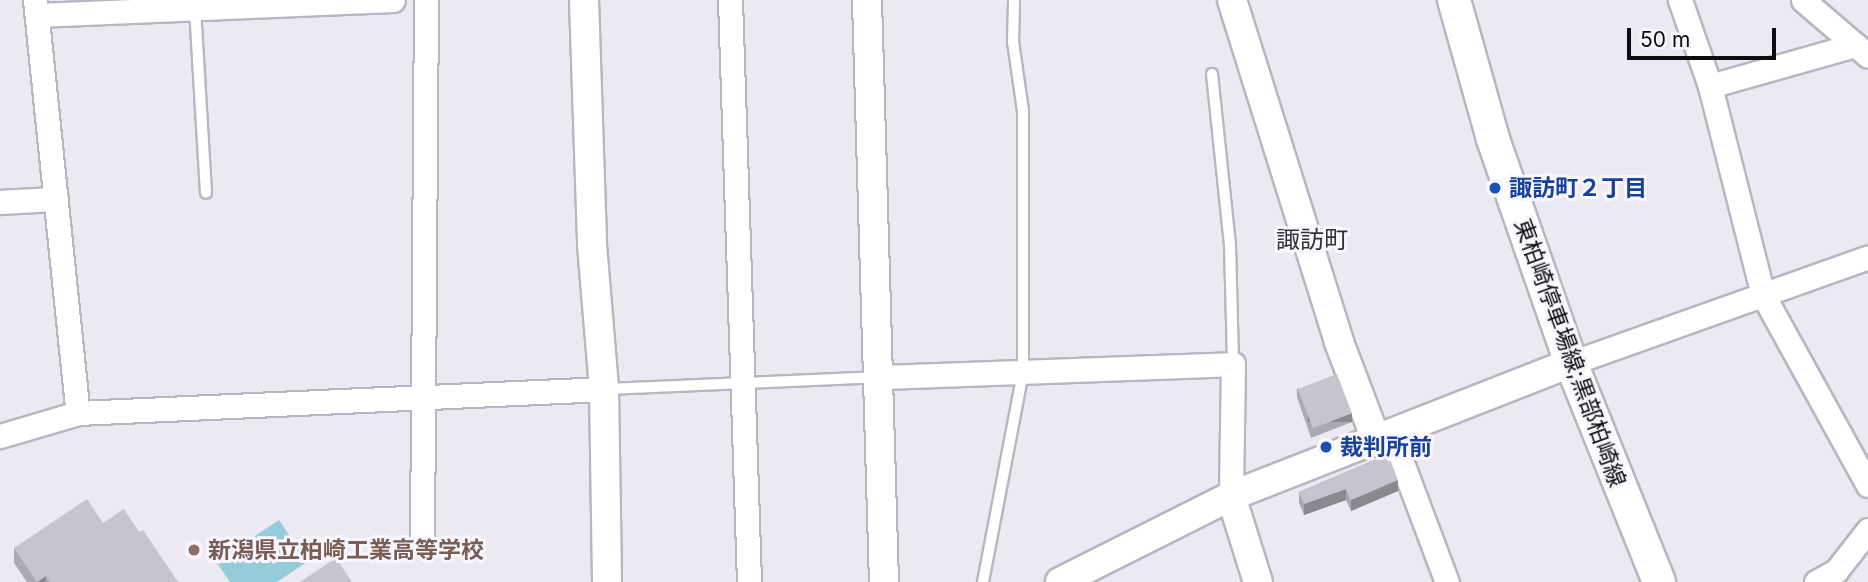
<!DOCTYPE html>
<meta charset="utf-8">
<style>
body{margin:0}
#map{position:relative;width:1868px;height:582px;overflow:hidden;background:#ece9f3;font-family:Inter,"Noto Sans JP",sans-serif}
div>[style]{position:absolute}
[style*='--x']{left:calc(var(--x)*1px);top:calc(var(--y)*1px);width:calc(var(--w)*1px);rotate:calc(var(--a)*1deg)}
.water>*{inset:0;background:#96cbda}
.roads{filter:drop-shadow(2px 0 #b9b6bf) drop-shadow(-2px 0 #b9b6bf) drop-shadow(0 2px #b9b6bf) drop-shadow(0 -2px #b9b6bf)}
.service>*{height:10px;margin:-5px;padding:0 5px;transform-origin:5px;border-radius:5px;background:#fff}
.minor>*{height:23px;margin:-11.5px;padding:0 11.5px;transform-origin:11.5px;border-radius:11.5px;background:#fff}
.tertiary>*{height:28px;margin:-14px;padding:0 14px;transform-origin:14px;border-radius:14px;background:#fff}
.secondary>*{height:32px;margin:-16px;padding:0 16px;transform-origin:16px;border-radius:16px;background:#fff}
.wall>*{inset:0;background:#aba9b1}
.shaded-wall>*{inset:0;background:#8b8990;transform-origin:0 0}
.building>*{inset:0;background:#c7c4ce;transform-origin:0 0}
.dots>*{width:19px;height:19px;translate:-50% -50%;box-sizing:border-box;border:4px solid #f9f6fe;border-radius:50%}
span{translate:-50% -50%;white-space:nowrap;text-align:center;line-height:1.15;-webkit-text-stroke:6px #f9f6fe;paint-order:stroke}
.transit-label{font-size:23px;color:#164399;font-weight:700}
.left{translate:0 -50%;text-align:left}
.street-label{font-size:23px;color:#0d0c0f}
.education-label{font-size:23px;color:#785e54;font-weight:700}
.neighbourhood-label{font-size:24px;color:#333138}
.scale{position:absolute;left:1627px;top:28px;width:149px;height:32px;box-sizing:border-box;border:4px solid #0d0c0f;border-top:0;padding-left:9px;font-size:21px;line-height:24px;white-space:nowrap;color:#0d0c0f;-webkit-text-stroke:5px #f9f6fe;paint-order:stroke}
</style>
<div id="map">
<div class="water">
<i style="clip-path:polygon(279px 520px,307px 562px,277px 582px,230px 582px,216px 562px)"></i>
</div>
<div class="roads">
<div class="service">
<i style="--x:195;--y:8;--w:185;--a:86.6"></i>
<i style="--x:1212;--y:74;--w:173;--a:84"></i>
<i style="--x:1230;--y:246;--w:118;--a:88.5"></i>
<i style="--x:607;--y:389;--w:270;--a:-2.5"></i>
<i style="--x:983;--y:582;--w:213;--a:-79.2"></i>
<i style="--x:1023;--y:373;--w:262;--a:-90"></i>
<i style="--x:1023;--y:111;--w:70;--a:-98.2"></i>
<i style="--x:1013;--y:42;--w:42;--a:-88.6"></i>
</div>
<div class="minor">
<i style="--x:35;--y:0;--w:415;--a:84.1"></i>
<i style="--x:730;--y:0;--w:582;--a:88.13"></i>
<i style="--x:1680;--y:0;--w:91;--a:70.8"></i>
<i style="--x:1710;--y:86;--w:216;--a:75.8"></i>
<i style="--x:1763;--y:295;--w:217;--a:61.1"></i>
<i style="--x:1803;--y:0;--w:86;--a:40.7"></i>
<i style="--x:37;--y:15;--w:356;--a:-2.4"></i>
<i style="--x:1710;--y:86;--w:151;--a:-15.8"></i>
<i style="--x:0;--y:202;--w:56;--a:-3.1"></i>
<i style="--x:1571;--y:363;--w:315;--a:-19.6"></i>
<i style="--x:881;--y:377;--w:352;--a:-2.1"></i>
<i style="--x:1233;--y:364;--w:132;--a:90.9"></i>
<i style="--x:0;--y:436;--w:81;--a:-16.4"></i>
<i style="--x:78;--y:413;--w:527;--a:-2.61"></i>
<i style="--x:1392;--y:436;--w:156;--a:69.4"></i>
<i style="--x:422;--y:542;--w:542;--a:-89.58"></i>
<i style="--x:1816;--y:582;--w:23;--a:-29"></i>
<i style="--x:1836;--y:571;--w:52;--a:-52"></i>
</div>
<div class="tertiary">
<i style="--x:584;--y:0;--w:245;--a:88.1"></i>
<i style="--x:592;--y:245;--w:144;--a:85.2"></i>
<i style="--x:604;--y:389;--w:193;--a:89.1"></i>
<i style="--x:867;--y:0;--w:582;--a:88.33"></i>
<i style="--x:1232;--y:0;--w:358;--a:72.6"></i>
<i style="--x:1339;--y:342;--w:107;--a:69.2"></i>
<i style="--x:1231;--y:496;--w:90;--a:72.6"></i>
<i style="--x:1060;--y:582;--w:191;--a:-26.7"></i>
<i style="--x:1231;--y:496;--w:365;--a:-21.4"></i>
</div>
<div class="secondary">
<i style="--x:1454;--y:0;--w:144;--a:74.3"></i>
<i style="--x:1493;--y:139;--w:237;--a:70.8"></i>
<i style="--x:1571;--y:363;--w:236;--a:68.1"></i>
</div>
</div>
<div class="wall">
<i style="clip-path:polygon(1297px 388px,1352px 422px,1311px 438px,1297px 397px)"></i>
<i style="clip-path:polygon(1388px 454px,1398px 491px,1351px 511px,1346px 500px,1304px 515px,1299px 503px,1299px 492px)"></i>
<i style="clip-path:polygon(103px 523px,139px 532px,178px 582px,27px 582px,14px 563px,14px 548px)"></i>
</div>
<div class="shaded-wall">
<i style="left:1352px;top:413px;width:9px;height:44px;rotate:90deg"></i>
<i style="clip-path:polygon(1398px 480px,1398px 491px,1351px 511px,1351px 500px)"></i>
<i style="clip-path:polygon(1346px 489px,1346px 500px,1304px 515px,1304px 504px)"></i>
<i style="clip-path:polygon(46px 576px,46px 582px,37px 582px)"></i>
</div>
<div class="building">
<i style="left:1337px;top:374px;width:42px;height:42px;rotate:69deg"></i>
<i style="clip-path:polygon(1388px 454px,1398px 480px,1351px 500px,1346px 489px,1304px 504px,1299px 492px)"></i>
<i style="clip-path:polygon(87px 499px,103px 523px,124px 509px,139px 532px,143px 530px,178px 582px,50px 582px,46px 576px,37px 582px,14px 548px)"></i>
<i style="clip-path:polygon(336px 558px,352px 582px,300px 582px)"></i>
</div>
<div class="dots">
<i style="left:1495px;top:188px;background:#1a4fb4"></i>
<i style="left:1326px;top:447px;background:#1a4fb4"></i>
<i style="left:194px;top:550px;background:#8d6e63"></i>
</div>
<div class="transit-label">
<span class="left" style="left:1509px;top:188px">諏訪町２丁目</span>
<span class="left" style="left:1340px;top:447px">裁判所前</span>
</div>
<div class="street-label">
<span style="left:1570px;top:353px;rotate:70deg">東柏崎停車場線;黒部柏崎線</span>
</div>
<div class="education-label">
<span class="left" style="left:208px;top:550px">新潟県立柏崎工業高等学校</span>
</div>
<div class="neighbourhood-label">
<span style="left:1312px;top:240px">諏訪町</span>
</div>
<div class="scale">50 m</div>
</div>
